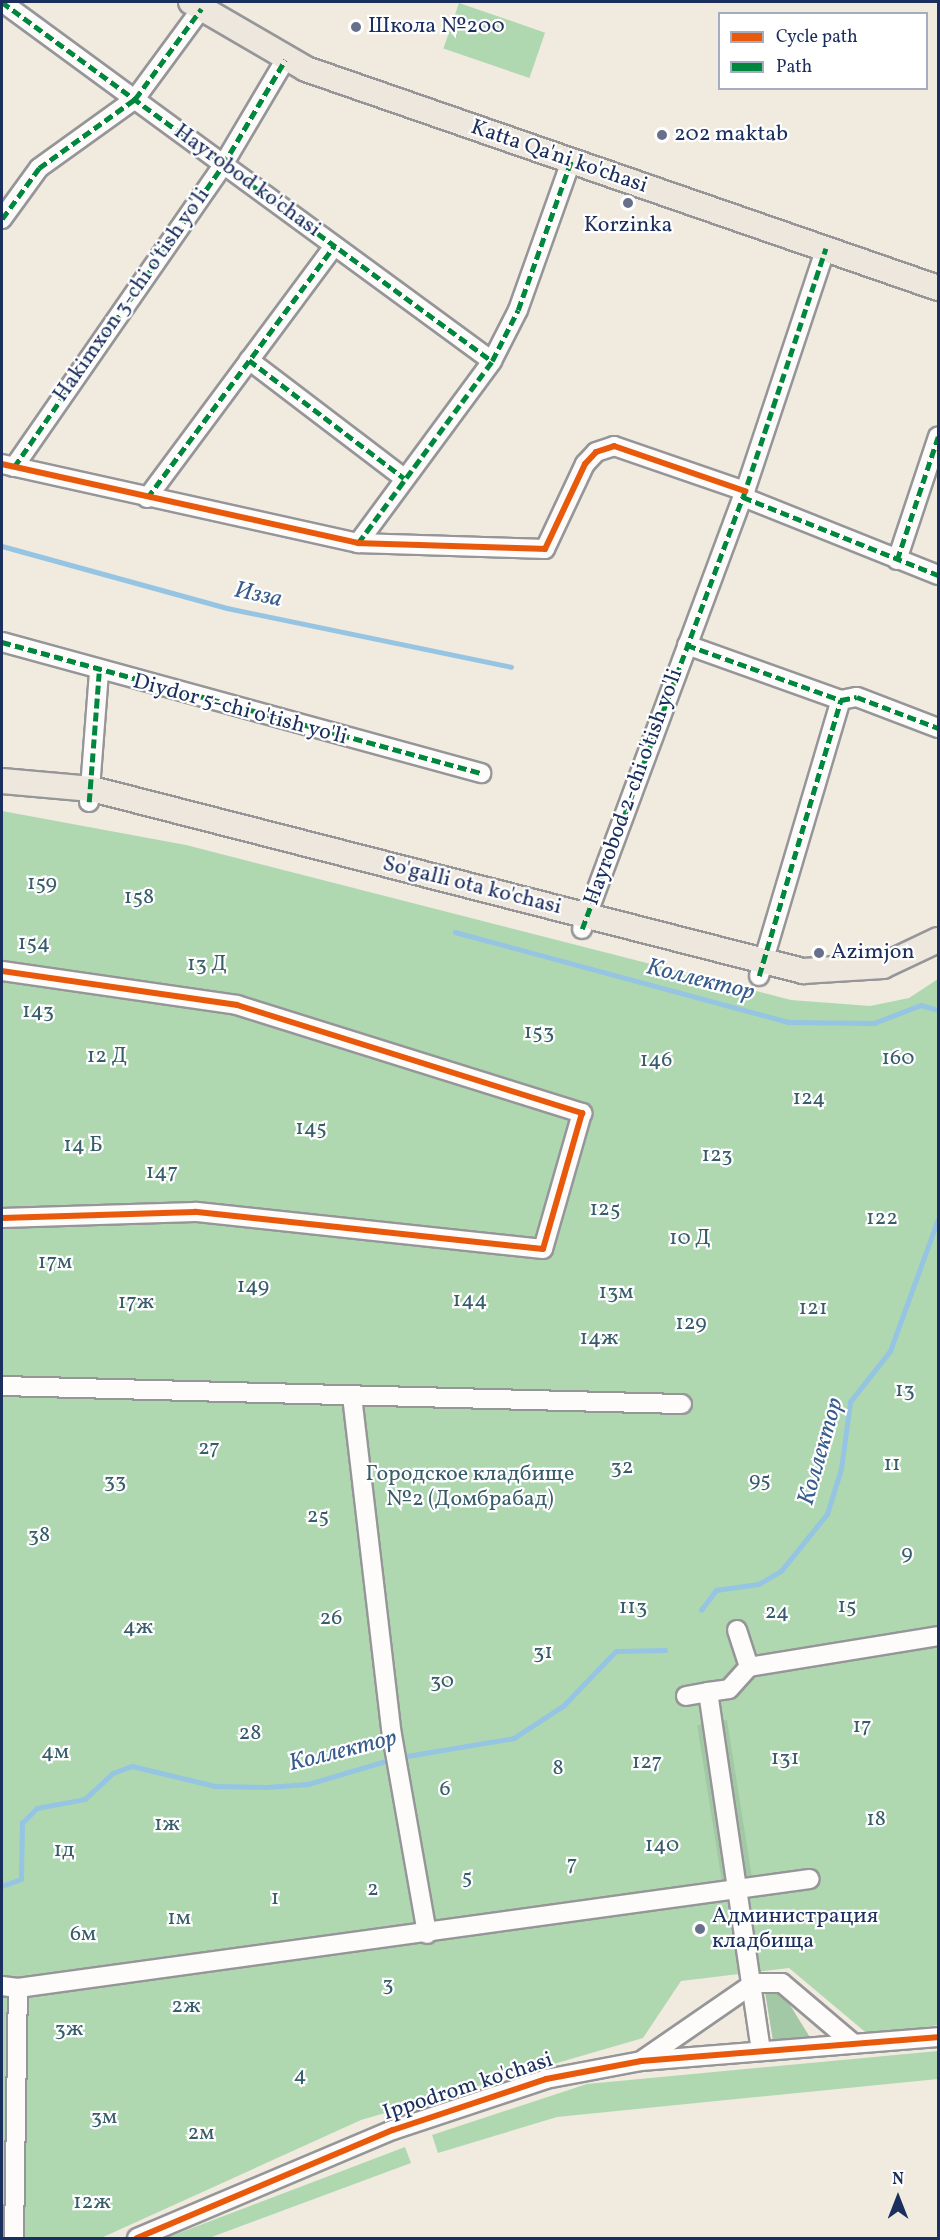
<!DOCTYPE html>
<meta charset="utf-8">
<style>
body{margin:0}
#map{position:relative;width:940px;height:2240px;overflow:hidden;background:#f0eadf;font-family:Vollkorn,serif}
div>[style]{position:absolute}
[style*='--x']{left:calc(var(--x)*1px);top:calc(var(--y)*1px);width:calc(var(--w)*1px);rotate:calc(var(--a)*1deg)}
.green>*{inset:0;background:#afd8b0;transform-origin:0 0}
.forest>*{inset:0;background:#a2c8a5;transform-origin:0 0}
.stream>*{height:4.5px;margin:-2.25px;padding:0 2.25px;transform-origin:2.25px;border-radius:2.25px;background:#96c4e3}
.roads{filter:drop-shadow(2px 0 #969699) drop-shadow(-2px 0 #969699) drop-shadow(0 2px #969699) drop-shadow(0 -2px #969699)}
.minor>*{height:18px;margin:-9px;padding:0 9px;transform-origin:9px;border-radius:9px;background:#fdfcfa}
.major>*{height:24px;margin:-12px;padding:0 12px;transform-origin:12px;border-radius:12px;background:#eee7de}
.quiet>*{height:4.5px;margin-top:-2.25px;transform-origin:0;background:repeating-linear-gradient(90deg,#00873e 0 9px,transparent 0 13.5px)}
.cycleway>*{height:6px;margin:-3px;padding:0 3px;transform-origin:3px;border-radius:3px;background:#e8590c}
.dots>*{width:16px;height:16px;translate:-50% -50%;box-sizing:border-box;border:3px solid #fff;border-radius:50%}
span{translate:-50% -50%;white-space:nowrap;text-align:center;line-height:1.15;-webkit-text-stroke:4.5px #fff;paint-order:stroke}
.poi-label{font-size:22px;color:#1b2f5e}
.left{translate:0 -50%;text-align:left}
.street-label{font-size:22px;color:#1b2f5e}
.park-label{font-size:22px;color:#375d6b}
.water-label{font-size:24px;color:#385d8d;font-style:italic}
.frame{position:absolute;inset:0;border:3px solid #1b2f5e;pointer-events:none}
.legend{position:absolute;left:718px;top:12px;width:210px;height:78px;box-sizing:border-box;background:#fff;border:2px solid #a4acbf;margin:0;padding:8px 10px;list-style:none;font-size:18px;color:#1b2f5e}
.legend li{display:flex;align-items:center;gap:12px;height:30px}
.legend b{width:30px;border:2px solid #a4acbf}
.north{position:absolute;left:868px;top:2168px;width:60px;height:60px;-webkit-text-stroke:4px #fff;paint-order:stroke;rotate:0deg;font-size:16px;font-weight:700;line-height:24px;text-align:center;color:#1b2f5e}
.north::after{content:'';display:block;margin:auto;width:21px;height:27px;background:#1b2f5e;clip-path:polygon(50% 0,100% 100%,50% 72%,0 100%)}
</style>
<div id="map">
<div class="green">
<i style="left:459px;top:3px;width:91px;height:48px;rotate:19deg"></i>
<i style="clip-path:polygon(2px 811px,186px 845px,791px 1000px,870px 1006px,909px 998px,938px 979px,938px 2025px,870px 2036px,789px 1968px,681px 1981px,643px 2038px,361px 2120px,101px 2238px,2px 2238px)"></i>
<i style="clip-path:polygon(938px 2051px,938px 2079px,557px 2117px,438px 2153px,432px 2135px,587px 2084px)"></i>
<i style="clip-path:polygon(405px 2147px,411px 2163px,209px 2238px,166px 2238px)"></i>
</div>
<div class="forest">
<i style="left:727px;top:1720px;width:160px;height:7px;rotate:81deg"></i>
<i style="left:705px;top:1724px;width:159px;height:8px;rotate:81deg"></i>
<i style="clip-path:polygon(765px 1992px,782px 1992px,811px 2039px,773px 2041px)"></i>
</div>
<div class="stream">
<i style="--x:2;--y:546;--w:233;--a:15.4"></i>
<i style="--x:227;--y:608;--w:290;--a:11.7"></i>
<i style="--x:455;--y:932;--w:345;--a:15.1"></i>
<i style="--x:788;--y:1022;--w:86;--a:0.7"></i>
<i style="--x:874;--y:1023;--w:50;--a:-21"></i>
<i style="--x:921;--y:1005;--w:18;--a:16"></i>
<i style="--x:701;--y:1610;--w:25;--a:-53"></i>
<i style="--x:716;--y:1590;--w:43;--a:-7.9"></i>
<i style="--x:759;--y:1584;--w:26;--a:-31"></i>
<i style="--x:781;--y:1571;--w:73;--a:-51.1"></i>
<i style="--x:827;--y:1514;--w:47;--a:-72.7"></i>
<i style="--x:841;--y:1469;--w:68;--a:-82.3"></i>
<i style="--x:850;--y:1402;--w:65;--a:-51.9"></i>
<i style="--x:890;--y:1351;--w:140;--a:-70"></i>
<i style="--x:401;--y:1757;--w:115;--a:-9.5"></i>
<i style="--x:514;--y:1738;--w:59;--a:-33.1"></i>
<i style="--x:563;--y:1706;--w:76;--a:-46.1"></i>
<i style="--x:616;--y:1651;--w:49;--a:-1.2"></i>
<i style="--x:2;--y:1886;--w:20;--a:-20"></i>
<i style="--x:21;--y:1879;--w:56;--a:-89"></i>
<i style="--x:22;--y:1823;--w:21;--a:-45"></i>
<i style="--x:37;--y:1808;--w:49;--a:-10.6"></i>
<i style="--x:85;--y:1799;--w:38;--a:-43"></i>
<i style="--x:113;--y:1773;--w:20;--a:-20"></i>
<i style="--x:132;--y:1766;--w:85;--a:13.5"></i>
<i style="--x:215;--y:1786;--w:52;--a:1.1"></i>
<i style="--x:267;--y:1787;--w:41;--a:-4.2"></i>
<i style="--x:308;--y:1784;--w:89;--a:-16.4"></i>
</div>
<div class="roads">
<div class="minor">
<i style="--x:2;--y:2;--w:607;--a:36.23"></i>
<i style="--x:2;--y:219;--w:63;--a:-54"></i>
<i style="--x:39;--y:168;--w:118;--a:-35.7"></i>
<i style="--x:135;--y:99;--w:112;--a:-53.7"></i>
<i style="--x:249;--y:360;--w:195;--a:37.3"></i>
<i style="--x:2;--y:464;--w:365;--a:12.5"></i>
<i style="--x:358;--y:543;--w:187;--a:1.8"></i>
<i style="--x:545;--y:549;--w:94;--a:-64.8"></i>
<i style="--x:585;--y:464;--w:16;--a:-47"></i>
<i style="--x:596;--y:452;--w:19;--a:-18"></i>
<i style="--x:614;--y:446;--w:139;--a:19"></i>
<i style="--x:14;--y:467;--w:367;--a:-55.3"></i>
<i style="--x:223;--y:165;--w:122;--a:-59.4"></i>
<i style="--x:743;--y:497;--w:210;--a:21.8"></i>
<i style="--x:147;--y:498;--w:314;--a:-53.4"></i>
<i style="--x:358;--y:543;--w:226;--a:-53.6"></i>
<i style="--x:492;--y:361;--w:57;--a:-63"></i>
<i style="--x:518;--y:310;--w:158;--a:-70.4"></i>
<i style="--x:897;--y:560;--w:130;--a:-71.6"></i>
<i style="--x:2;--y:642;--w:497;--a:15.3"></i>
<i style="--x:687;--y:645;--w:164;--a:19.7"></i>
<i style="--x:841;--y:700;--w:16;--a:-11"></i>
<i style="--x:857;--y:697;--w:87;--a:20.9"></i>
<i style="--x:89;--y:802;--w:129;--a:-85.6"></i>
<i style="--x:582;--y:929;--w:461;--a:-69.6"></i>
<i style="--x:743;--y:497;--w:262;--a:-71.6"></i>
<i style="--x:2;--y:971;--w:237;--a:8.2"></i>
<i style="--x:237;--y:1005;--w:362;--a:17.4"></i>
<i style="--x:582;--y:1113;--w:141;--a:106"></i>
<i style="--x:543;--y:1249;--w:350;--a:-173.9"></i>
<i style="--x:195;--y:1212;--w:193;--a:178.2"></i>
<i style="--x:759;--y:976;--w:288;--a:-73.5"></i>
<i style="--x:2;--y:1386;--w:680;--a:1.52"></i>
<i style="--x:352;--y:1396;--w:341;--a:83.3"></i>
<i style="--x:392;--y:1735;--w:202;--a:80"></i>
<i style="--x:737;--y:1630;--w:39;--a:72"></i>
<i style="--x:686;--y:1696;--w:22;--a:-10"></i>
<i style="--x:2;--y:1986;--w:16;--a:7"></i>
<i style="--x:18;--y:1988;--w:799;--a:-7.84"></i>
<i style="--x:761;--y:2051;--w:363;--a:-98.4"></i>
<i style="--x:708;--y:1692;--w:21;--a:-8"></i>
<i style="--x:729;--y:1689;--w:30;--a:-48"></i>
<i style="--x:749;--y:1667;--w:192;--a:-9.3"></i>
<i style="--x:644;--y:2059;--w:134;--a:-34.6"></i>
<i style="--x:754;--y:1983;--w:28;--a:0"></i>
<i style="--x:782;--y:1983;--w:94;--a:40.3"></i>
<i style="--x:14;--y:2238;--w:250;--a:-89.1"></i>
<i style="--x:137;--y:2238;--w:278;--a:-22.9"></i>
<i style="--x:393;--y:2130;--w:161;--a:-18.4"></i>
<i style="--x:546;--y:2079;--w:97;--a:-10.7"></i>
<i style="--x:641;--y:2061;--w:298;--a:-4.6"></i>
</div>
<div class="major">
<i style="--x:191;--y:2;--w:133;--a:30.2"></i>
<i style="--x:306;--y:69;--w:669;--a:19.11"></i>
<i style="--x:2;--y:781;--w:90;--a:5.1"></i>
<i style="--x:92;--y:789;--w:734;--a:14.36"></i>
<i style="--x:803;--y:971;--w:80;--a:-3.6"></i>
<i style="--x:883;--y:966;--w:61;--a:-25.3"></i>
</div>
</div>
<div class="quiet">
<i style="--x:2;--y:2;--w:607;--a:36.23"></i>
<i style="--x:2;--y:219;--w:63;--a:-54"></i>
<i style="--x:39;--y:168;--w:118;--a:-35.7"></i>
<i style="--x:135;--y:99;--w:112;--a:-53.7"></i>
<i style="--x:249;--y:360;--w:195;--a:37.3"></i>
<i style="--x:14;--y:467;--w:367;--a:-55.3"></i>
<i style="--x:223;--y:165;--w:122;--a:-59.4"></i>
<i style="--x:743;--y:497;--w:210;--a:21.8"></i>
<i style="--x:147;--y:498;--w:314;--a:-53.4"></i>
<i style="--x:358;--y:543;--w:226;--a:-53.6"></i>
<i style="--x:492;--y:361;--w:57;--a:-63"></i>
<i style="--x:518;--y:310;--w:158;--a:-70.4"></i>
<i style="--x:897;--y:560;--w:130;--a:-71.6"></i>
<i style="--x:2;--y:642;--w:497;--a:15.3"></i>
<i style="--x:687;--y:645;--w:164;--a:19.7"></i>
<i style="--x:841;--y:700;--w:16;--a:-11"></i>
<i style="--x:857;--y:697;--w:87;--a:20.9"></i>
<i style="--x:89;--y:802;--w:129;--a:-85.6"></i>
<i style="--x:582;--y:929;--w:461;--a:-69.6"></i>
<i style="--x:743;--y:497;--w:262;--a:-71.6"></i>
<i style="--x:759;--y:976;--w:288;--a:-73.5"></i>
</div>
<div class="cycleway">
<i style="--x:2;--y:464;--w:365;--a:12.5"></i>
<i style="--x:358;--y:543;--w:187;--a:1.8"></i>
<i style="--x:545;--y:549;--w:94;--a:-64.8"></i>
<i style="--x:585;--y:464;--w:16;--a:-47"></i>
<i style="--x:596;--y:452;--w:19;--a:-18"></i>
<i style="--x:614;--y:446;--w:139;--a:19"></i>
<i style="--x:2;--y:971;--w:237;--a:8.2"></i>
<i style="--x:237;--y:1005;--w:362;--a:17.4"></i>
<i style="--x:582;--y:1113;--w:141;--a:106"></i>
<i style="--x:543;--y:1249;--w:350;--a:-173.9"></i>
<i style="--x:195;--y:1212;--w:193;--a:178.2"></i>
<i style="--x:137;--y:2238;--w:278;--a:-22.9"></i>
<i style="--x:393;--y:2130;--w:161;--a:-18.4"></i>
<i style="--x:546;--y:2079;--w:97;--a:-10.7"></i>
<i style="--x:641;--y:2061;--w:298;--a:-4.6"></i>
</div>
<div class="dots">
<i style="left:356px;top:27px;background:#66708b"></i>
<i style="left:662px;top:135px;background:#66708b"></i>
<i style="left:628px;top:203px;background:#66708b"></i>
<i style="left:819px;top:953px;background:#66708b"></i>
<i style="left:700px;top:1929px;background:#66708b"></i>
</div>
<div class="poi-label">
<span class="left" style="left:368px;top:27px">Школа №200</span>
<span class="left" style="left:674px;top:135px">202 maktab</span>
<span style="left:628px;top:226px">Korzinka</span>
<span class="left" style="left:831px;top:953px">Azimjon</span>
<span class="left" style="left:712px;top:1929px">Администрация<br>кладбища</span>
</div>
<div class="street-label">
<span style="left:559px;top:157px;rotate:19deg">Katta Qa'ni ko'chasi</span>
<span style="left:247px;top:181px;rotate:36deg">Hayrobod ko'chasi</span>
<span style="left:132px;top:295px;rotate:-55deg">Hakimxon 3-chi o'tish yo'li</span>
<span style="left:240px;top:710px;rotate:15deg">Diydor 5-chi o'tish yo'li</span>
<span style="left:634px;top:787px;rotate:-70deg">Hayrobod 2-chi o'tish yo'li</span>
<span style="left:472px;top:886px;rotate:14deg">So'galli ota ko'chasi</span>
<span style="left:468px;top:2087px;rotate:-18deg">Ippodrom ko'chasi</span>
</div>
<div class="park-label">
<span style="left:42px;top:884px">159</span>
<span style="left:139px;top:898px">158</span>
<span style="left:34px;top:944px">154</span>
<span style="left:207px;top:965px">13 Д</span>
<span style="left:38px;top:1012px">143</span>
<span style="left:539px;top:1033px">153</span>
<span style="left:107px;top:1057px">12 Д</span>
<span style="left:898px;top:1059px">160</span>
<span style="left:656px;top:1061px">146</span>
<span style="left:809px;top:1099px">124</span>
<span style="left:311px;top:1129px">145</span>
<span style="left:83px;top:1146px">14 Б</span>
<span style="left:717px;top:1156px">123</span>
<span style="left:162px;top:1173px">147</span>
<span style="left:605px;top:1210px">125</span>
<span style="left:882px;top:1219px">122</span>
<span style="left:690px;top:1239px">10 Д</span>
<span style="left:55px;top:1263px">17м</span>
<span style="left:253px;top:1287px">149</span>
<span style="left:616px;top:1293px">13м</span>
<span style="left:470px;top:1301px">144</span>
<span style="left:136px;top:1303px">17ж</span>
<span style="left:813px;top:1309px">121</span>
<span style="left:691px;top:1324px">129</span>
<span style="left:599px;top:1339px">14ж</span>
<span style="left:905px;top:1391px">13</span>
<span style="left:209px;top:1449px">27</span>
<span style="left:892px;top:1465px">11</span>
<span style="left:622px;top:1468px">32</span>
<span style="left:470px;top:1487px">Городское кладбище<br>№2 (Домбрабад)</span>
<span style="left:760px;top:1481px">95</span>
<span style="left:115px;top:1482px">33</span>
<span style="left:318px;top:1517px">25</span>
<span style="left:39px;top:1536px">38</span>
<span style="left:907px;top:1554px">9</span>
<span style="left:847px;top:1607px">15</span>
<span style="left:633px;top:1608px">113</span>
<span style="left:777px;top:1613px">24</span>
<span style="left:331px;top:1619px">26</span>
<span style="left:138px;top:1628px">4ж</span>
<span style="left:543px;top:1653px">31</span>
<span style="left:442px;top:1682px">30</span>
<span style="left:862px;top:1727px">17</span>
<span style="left:250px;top:1734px">28</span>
<span style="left:55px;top:1753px">4м</span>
<span style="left:785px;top:1759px">131</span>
<span style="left:647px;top:1763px">127</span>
<span style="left:558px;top:1769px">8</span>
<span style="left:445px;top:1790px">6</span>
<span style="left:876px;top:1820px">18</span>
<span style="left:167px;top:1825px">1ж</span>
<span style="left:662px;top:1846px">140</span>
<span style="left:64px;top:1851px">1д</span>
<span style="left:572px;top:1865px">7</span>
<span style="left:467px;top:1878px">5</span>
<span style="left:373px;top:1890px">2</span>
<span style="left:275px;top:1899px">1</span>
<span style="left:179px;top:1919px">1м</span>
<span style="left:83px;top:1935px">6м</span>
<span style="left:388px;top:1985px">3</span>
<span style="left:186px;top:2007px">2ж</span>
<span style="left:69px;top:2030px">3ж</span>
<span style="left:300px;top:2076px">4</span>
<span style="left:104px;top:2118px">3м</span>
<span style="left:201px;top:2134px">2м</span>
<span style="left:92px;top:2203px">12ж</span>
</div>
<div class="water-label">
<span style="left:258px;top:596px;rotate:12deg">Изза</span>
<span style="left:700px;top:981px;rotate:14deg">Коллектор</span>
<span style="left:822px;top:1452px;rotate:-74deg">Коллектор</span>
<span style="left:343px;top:1752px;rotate:-14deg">Коллектор</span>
</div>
<div class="frame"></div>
<ul class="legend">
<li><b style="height:8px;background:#e8590c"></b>Cycle path</li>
<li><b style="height:8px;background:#00873e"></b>Path</li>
</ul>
<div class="north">N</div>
</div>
